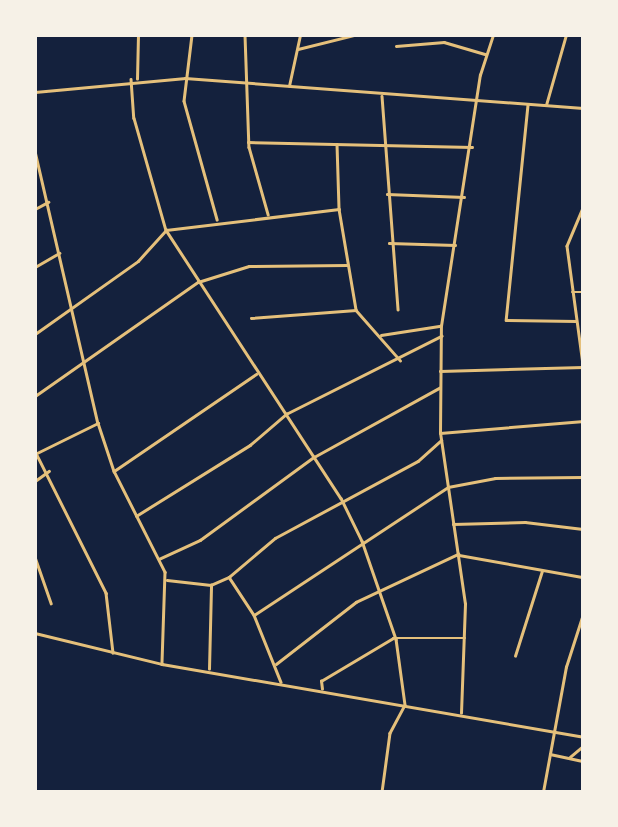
<!DOCTYPE html>
<style>
body{margin:0}
#map{position:relative;width:618px;height:827px;overflow:hidden;background:#14213d;font-family:Poppins,sans-serif}
div>[style]{position:absolute}
[style*='--x']{left:calc(var(--x)*1px);top:calc(var(--y)*1px);width:calc(var(--w)*1px);rotate:calc(var(--a)*1deg)}
.minor>*{height:2.5px;margin:-1.25px;padding:0 1.25px;transform-origin:1.25px;border-radius:1.25px;background:#e5c07b}
span{translate:-50% -50%;white-space:nowrap;text-align:center;line-height:1.15;-webkit-text-stroke:7px #f6f1e7;paint-order:stroke}
.frame{position:absolute;inset:0;border:37px solid #f6f1e7;pointer-events:none}
</style>
<div id="map">
<div class="minor">
<i style="--x:192;--y:35;--w:66;--a:96.9"></i>
<i style="--x:184;--y:101;--w:123;--a:74.4"></i>
<i style="--x:245;--y:35;--w:112;--a:88"></i>
<i style="--x:249;--y:147;--w:70;--a:74.2"></i>
<i style="--x:396;--y:46;--w:48;--a:-4.8"></i>
<i style="--x:444;--y:42;--w:43;--a:16.3"></i>
<i style="--x:298;--y:49;--w:58;--a:-14"></i>
<i style="--x:131;--y:79;--w:39;--a:86"></i>
<i style="--x:134;--y:118;--w:116;--a:74.1"></i>
<i style="--x:166;--y:230;--w:320;--a:56.9"></i>
<i style="--x:341;--y:498;--w:48;--a:64"></i>
<i style="--x:362;--y:541;--w:104;--a:70.9"></i>
<i style="--x:396;--y:639;--w:67;--a:82.2"></i>
<i style="--x:405;--y:705;--w:32;--a:118"></i>
<i style="--x:390;--y:733;--w:60;--a:97.7"></i>
<i style="--x:137;--y:79;--w:44;--a:-88.7"></i>
<i style="--x:289;--y:86;--w:52;--a:-77.8"></i>
<i style="--x:35;--y:92;--w:151;--a:-5.3"></i>
<i style="--x:185;--y:78;--w:399;--a:4.3"></i>
<i style="--x:382;--y:96;--w:214;--a:85.7"></i>
<i style="--x:528;--y:105;--w:216;--a:95.8"></i>
<i style="--x:506;--y:320;--w:70;--a:0.8"></i>
<i style="--x:546;--y:105;--w:73;--a:-74.1"></i>
<i style="--x:248;--y:142;--w:224;--a:1.3"></i>
<i style="--x:337;--y:144;--w:65;--a:88.2"></i>
<i style="--x:339;--y:209;--w:102;--a:80.4"></i>
<i style="--x:356;--y:310;--w:67;--a:48.7"></i>
<i style="--x:35;--y:151;--w:279;--a:77"></i>
<i style="--x:98;--y:423;--w:51;--a:71.6"></i>
<i style="--x:114;--y:471;--w:113;--a:63.2"></i>
<i style="--x:165;--y:572;--w:92;--a:91.9"></i>
<i style="--x:387;--y:194;--w:77;--a:2.2"></i>
<i style="--x:583;--y:208;--w:41;--a:112.8"></i>
<i style="--x:567;--y:246;--w:120;--a:82.3"></i>
<i style="--x:35;--y:209;--w:15;--a:-28"></i>
<i style="--x:389;--y:243;--w:66;--a:1.7"></i>
<i style="--x:35;--y:267;--w:28;--a:-30"></i>
<i style="--x:572;--y:292;--w:11;--a:0"></i>
<i style="--x:251;--y:318;--w:105;--a:-4.4"></i>
<i style="--x:35;--y:334;--w:126;--a:-35.3"></i>
<i style="--x:138;--y:261;--w:42;--a:-47.9"></i>
<i style="--x:166;--y:230;--w:174;--a:-6.9"></i>
<i style="--x:381;--y:335;--w:60;--a:-8.7"></i>
<i style="--x:440;--y:371;--w:143;--a:-1.6"></i>
<i style="--x:35;--y:396;--w:199;--a:-35"></i>
<i style="--x:198;--y:282;--w:53;--a:-17.4"></i>
<i style="--x:249;--y:266;--w:98;--a:-0.6"></i>
<i style="--x:440;--y:433;--w:144;--a:-4.8"></i>
<i style="--x:35;--y:451;--w:159;--a:63.4"></i>
<i style="--x:106;--y:593;--w:60;--a:83.3"></i>
<i style="--x:37;--y:453;--w:68;--a:-26.2"></i>
<i style="--x:114;--y:471;--w:172;--a:-34.3"></i>
<i style="--x:35;--y:481;--w:17;--a:-36"></i>
<i style="--x:136;--y:516;--w:134;--a:-31.9"></i>
<i style="--x:250;--y:445;--w:48;--a:-40.7"></i>
<i style="--x:286;--y:414;--w:174;--a:-26.7"></i>
<i style="--x:453;--y:524;--w:72;--a:-1.6"></i>
<i style="--x:525;--y:522;--w:58;--a:6.9"></i>
<i style="--x:459;--y:555;--w:126;--a:10.1"></i>
<i style="--x:35;--y:557;--w:49;--a:70.8"></i>
<i style="--x:159;--y:559;--w:45;--a:-24.9"></i>
<i style="--x:200;--y:540;--w:141;--a:-36.1"></i>
<i style="--x:314;--y:457;--w:143;--a:-28.9"></i>
<i style="--x:229;--y:577;--w:45;--a:56.7"></i>
<i style="--x:254;--y:615;--w:72;--a:68.1"></i>
<i style="--x:167;--y:580;--w:44;--a:6.5"></i>
<i style="--x:211;--y:585;--w:20;--a:-24"></i>
<i style="--x:229;--y:577;--w:60;--a:-40.3"></i>
<i style="--x:275;--y:538;--w:162;--a:-28.3"></i>
<i style="--x:418;--y:461;--w:31;--a:-42"></i>
<i style="--x:254;--y:615;--w:232;--a:-33.4"></i>
<i style="--x:448;--y:487;--w:48;--a:-10.8"></i>
<i style="--x:495;--y:478;--w:88;--a:-0.7"></i>
<i style="--x:35;--y:633;--w:131;--a:13.7"></i>
<i style="--x:162;--y:664;--w:427;--a:9.8"></i>
<i style="--x:515;--y:656;--w:89;--a:-72.4"></i>
<i style="--x:276;--y:664;--w:101;--a:-37.8"></i>
<i style="--x:356;--y:602;--w:113;--a:-25.2"></i>
<i style="--x:209;--y:669;--w:84;--a:-88.6"></i>
<i style="--x:322;--y:689;--w:8;--a:-97"></i>
<i style="--x:321;--y:681;--w:84;--a:-30.8"></i>
<i style="--x:393;--y:638;--w:72;--a:0"></i>
<i style="--x:461;--y:713;--w:109;--a:-87.9"></i>
<i style="--x:465;--y:604;--w:173;--a:-98.3"></i>
<i style="--x:440;--y:433;--w:107;--a:-89.5"></i>
<i style="--x:441;--y:326;--w:254;--a:-81.2"></i>
<i style="--x:480;--y:75;--w:42;--a:-72"></i>
<i style="--x:550;--y:754;--w:34;--a:12"></i>
<i style="--x:570;--y:757;--w:17;--a:-40"></i>
<i style="--x:543;--y:792;--w:127;--a:-79.6"></i>
<i style="--x:566;--y:667;--w:56;--a:-72.2"></i>
</div>
<div class="frame"></div>
</div>
